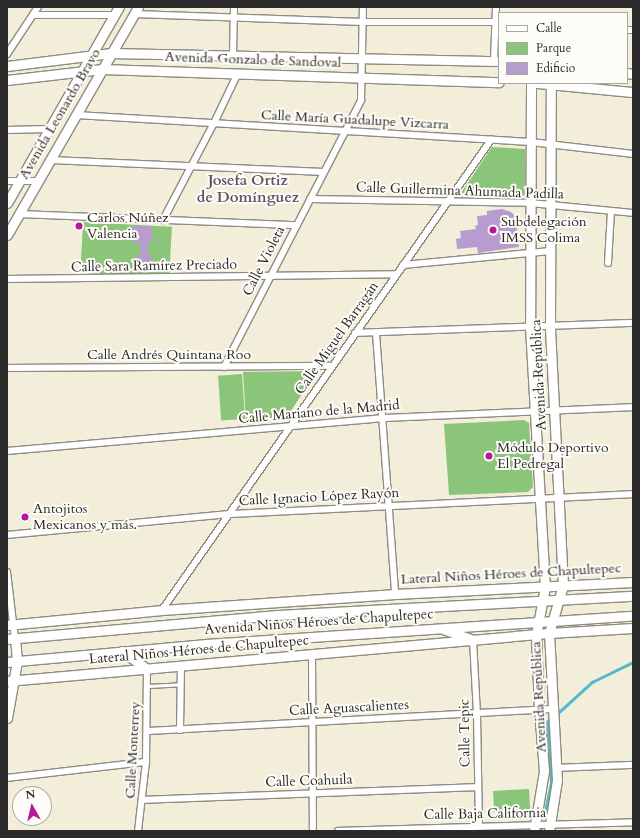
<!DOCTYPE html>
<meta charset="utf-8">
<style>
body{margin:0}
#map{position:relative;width:640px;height:838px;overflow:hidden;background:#f3eeda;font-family:Cardo,serif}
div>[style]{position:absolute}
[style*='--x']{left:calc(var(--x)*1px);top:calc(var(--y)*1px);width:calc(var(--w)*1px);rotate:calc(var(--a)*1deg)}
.green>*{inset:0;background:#8bc57a;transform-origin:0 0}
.stream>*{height:2.5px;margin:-1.25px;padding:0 1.25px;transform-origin:1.25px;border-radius:1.25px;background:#51bbcd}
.building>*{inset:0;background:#b79ccf;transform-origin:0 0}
.roads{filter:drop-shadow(1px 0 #8f8c82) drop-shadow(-1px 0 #8f8c82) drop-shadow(0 1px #8f8c82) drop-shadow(0 -1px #8f8c82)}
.lane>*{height:3px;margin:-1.5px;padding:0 1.5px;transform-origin:1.5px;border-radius:1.5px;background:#fff}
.street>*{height:6px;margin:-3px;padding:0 3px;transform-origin:3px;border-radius:3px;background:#fff}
.secondary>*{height:9px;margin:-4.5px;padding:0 4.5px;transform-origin:4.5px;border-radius:4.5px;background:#fff}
.dots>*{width:11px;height:11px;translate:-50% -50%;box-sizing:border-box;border:2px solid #fdfcf7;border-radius:50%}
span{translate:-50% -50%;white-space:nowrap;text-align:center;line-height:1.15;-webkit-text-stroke:4px #fdfcf7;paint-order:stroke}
.street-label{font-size:14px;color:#2b2b2b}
.poi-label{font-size:14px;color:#2b2b2b}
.left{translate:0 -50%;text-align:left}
.neighbourhood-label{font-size:15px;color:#5c5364;font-weight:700}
.frame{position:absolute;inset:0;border:8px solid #2b2b2b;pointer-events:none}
.legend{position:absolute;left:498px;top:12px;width:130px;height:72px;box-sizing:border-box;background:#fdfcf7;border:1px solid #a9a8a5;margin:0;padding:5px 7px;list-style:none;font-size:12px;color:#2b2b2b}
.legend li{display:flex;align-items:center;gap:8px;height:20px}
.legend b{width:20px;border:1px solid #a9a8a5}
.north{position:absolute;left:12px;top:786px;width:40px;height:40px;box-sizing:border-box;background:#fdfcf7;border:1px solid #a9a8a5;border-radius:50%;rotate:352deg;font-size:11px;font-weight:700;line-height:16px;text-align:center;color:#2b2b2b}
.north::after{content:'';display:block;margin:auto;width:14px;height:18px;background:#b5179e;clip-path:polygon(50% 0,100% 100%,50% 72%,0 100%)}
</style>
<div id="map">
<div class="green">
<i style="clip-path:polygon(492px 147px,525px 149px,525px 196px,459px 196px)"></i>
<i style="left:83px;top:222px;width:89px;height:51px;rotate:3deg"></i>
<i style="clip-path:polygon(317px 371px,287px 417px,246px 420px,243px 372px)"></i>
<i style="left:242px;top:374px;width:45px;height:24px;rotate:86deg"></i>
<i style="clip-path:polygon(524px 420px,529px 423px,533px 487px,528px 492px,449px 495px,444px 424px)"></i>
<i style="left:529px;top:789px;width:21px;height:36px;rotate:87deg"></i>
</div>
<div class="stream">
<i style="--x:558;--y:713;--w:46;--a:-42.4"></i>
<i style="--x:592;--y:682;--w:46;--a:-26"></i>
<i style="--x:544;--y:816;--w:35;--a:-78"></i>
<i style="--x:551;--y:782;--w:60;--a:-93.8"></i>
<i style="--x:547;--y:722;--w:3;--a:-45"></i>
<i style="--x:541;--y:831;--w:2;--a:-90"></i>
</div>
<div class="building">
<i style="clip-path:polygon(502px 209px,511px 212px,515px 216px,519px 247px,478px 253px,477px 247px,457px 249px,456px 239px,461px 238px,460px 231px,476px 229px,475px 226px,478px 225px,477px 216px,487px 215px,487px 211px)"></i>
<i style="clip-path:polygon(132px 226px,152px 226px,152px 242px,148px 242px,148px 255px,151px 255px,151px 265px,136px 265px,136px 256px,140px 256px,140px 243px,133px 243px)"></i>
<i style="left:29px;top:512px;width:9px;height:9px;rotate:84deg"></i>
</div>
<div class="roads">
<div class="lane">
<i style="--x:148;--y:686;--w:33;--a:-3"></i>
</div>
<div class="street">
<i style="--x:134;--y:14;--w:229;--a:2"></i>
<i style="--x:363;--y:22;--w:136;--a:0"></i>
<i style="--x:33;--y:15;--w:82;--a:0"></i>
<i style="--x:627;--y:30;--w:6;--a:0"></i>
<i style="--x:7;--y:54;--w:56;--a:-56.6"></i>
<i style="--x:233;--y:55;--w:48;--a:-88.8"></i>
<i style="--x:494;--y:61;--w:54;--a:-87.9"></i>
<i style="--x:76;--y:115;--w:456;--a:3.4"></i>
<i style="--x:531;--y:142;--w:103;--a:6.7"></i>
<i style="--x:7;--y:130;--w:42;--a:-1.4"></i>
<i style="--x:50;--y:160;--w:274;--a:2.5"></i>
<i style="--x:7;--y:181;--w:31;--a:0"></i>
<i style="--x:310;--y:199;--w:220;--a:1"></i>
<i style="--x:530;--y:203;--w:103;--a:5.5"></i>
<i style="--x:19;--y:214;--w:278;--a:2.3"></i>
<i style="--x:163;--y:220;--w:110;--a:-62.3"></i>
<i style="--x:214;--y:123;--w:55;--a:-64.4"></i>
<i style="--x:608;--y:263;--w:52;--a:-86.7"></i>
<i style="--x:403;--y:265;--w:148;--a:-5.4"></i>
<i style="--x:7;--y:279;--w:389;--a:-0.7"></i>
<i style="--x:355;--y:333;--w:278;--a:-2.1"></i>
<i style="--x:376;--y:333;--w:262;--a:85.8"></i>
<i style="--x:224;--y:367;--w:300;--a:-62.8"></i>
<i style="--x:361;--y:100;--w:93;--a:-88.8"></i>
<i style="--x:7;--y:368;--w:325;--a:-0.4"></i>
<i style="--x:7;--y:451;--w:376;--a:-5"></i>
<i style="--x:382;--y:418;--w:251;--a:-2.5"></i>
<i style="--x:7;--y:535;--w:223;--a:-5.4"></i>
<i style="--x:229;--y:514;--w:404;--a:-2.8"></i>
<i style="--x:7;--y:572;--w:67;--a:83.2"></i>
<i style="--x:162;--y:610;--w:574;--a:-55.01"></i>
<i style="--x:473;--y:640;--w:73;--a:86.9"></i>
<i style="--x:477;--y:713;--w:113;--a:89"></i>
<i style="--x:312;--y:654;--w:177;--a:89.7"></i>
<i style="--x:180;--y:730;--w:64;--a:-89.1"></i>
<i style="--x:147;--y:731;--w:407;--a:-3.1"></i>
<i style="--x:557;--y:768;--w:76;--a:-2.3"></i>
<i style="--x:7;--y:778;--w:140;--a:-6.6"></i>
<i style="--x:143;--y:800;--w:334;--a:-2.2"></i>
<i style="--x:138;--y:831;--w:69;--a:-83.4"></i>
<i style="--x:146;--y:762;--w:93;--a:-89.4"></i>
<i style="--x:338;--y:831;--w:295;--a:-1.7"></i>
</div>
<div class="secondary">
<i style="--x:7;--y:66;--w:105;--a:-7.1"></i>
<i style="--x:111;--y:53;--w:388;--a:1.2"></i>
<i style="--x:627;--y:73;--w:6;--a:9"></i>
<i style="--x:7;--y:80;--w:96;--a:-6.6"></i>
<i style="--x:102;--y:69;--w:397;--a:1.9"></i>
<i style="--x:531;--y:83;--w:244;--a:90.2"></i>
<i style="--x:530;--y:327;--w:260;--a:86.7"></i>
<i style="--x:545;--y:587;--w:49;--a:100.6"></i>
<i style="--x:536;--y:635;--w:74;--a:87.7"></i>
<i style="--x:539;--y:709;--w:62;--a:85.4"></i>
<i style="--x:544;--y:771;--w:61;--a:99.5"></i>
<i style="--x:537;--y:83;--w:96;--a:5.4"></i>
<i style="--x:7;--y:203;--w:226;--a:-60.3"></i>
<i style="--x:7;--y:235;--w:263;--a:-60.1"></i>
<i style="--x:7;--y:625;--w:156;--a:-5.5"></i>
<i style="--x:162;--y:610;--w:234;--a:-3.9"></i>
<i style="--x:395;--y:594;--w:238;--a:-2.9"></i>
<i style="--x:443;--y:629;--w:30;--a:20"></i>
<i style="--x:7;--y:639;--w:271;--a:-5.1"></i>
<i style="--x:277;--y:615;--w:357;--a:-3.1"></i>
<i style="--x:122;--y:651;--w:31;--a:36"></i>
<i style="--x:7;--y:662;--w:200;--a:-5.2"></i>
<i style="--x:206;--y:644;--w:428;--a:-3.8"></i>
<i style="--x:7;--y:681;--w:544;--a:-5.06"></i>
<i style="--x:549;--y:633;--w:84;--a:-3.4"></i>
<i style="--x:7;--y:718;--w:58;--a:-80"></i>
<i style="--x:17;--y:661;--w:22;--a:-95"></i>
<i style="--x:549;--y:831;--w:52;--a:-81.1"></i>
<i style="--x:557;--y:780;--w:147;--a:-93.1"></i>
<i style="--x:549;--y:633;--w:50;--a:-73.7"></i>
<i style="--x:563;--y:585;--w:259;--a:-92.9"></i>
<i style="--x:550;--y:326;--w:243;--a:-89.8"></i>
</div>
</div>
<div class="dots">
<i style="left:79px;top:226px;background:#b5179e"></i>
<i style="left:493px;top:230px;background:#b5179e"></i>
<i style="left:489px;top:456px;background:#b5179e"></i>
<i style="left:25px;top:517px;background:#b5179e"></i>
</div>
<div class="street-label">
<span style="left:253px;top:60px;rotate:2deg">Avenida Gonzalo de Sandoval</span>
<span style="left:60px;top:114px;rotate:-60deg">Avenida Leonardo Bravo</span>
<span style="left:355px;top:120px;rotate:3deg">Calle María Guadalupe Vizcarra</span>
<span style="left:460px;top:191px;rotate:2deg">Calle Guillermina Ahumada Padilla</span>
<span style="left:264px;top:261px;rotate:-63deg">Calle Violeta</span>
<span style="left:154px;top:266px;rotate:-1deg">Calle Sara Ramírez Preciado</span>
<span style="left:337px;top:338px;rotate:-55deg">Calle Miguel Barragán</span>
<span style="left:169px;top:355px">Calle Andrés Quintana Roo</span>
<span style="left:539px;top:375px;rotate:-93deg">Avenida República</span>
<span style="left:319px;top:412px;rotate:-5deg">Calle Mariano de la Madrid</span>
<span style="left:319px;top:497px;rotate:-3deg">Calle Ignacio López Rayón</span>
<span style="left:511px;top:574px;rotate:-3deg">Lateral Niños Héroes de Chapultepec</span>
<span style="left:319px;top:622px;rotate:-4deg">Avenida Niños Héroes de Chapultepec</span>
<span style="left:199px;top:650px;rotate:-5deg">Lateral Niños Héroes de Chapultepec</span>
<span style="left:539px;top:697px;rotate:-93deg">Avenida República</span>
<span style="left:349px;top:708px;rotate:-3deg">Calle Aguascalientes</span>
<span style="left:465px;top:733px;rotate:-91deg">Calle Tepic</span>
<span style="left:133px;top:750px;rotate:-87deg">Calle Monterrey</span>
<span style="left:309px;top:781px;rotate:-2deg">Calle Coahuila</span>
<span style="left:485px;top:814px;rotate:-1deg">Calle Baja California</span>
</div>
<div class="poi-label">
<span class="left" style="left:87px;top:226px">Carlos Núñez<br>Valencia</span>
<span class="left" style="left:501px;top:230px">Subdelegación<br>IMSS Colima</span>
<span class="left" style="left:497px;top:456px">Módulo Deportivo<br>El Pedregal</span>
<span class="left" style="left:33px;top:517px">Antojitos<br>Mexicanos y más.</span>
</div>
<div class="neighbourhood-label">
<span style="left:248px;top:189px">Josefa Ortiz<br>de Domínguez</span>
</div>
<div class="frame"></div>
<ul class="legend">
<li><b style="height:5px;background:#fff"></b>Calle</li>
<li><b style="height:11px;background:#8bc57a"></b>Parque</li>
<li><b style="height:11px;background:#b79ccf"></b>Edificio</li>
</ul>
<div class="north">N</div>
</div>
